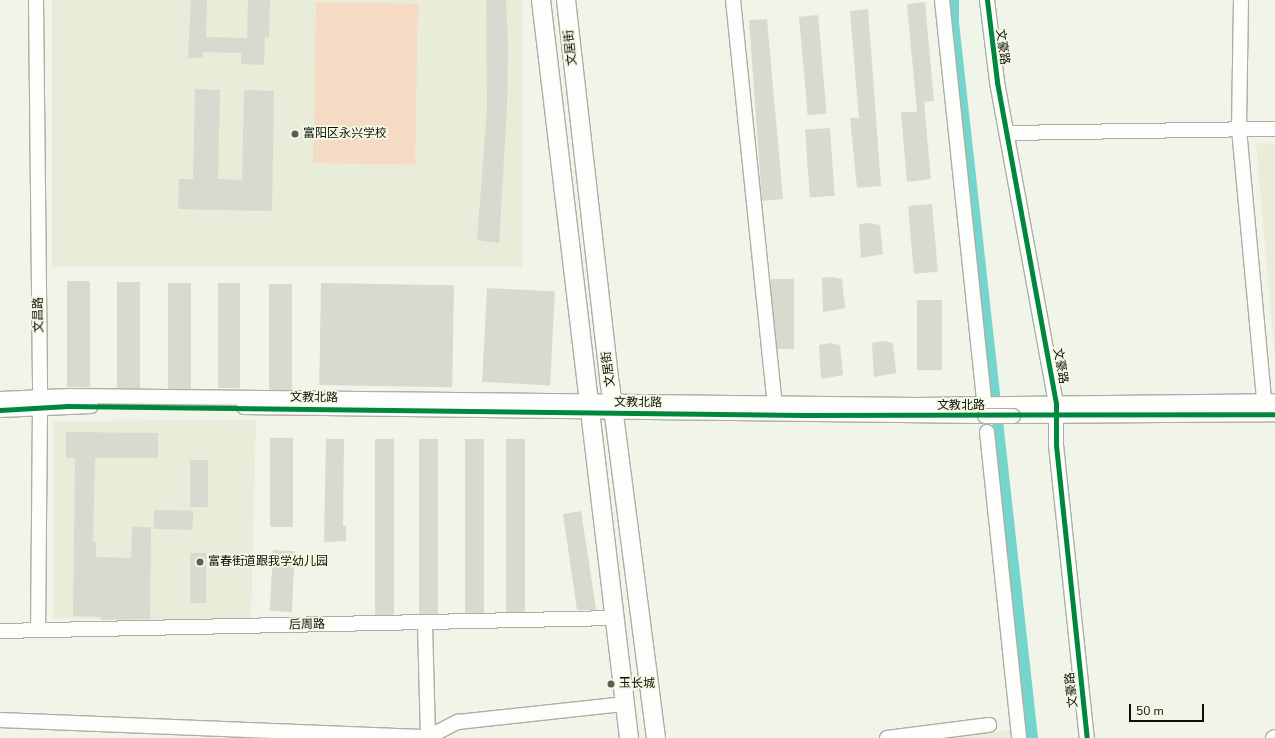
<!DOCTYPE html>
<meta charset="utf-8">
<style>
body{margin:0}
#map{position:relative;width:1275px;height:738px;overflow:hidden;background:#f1f4e8;font-family:"Nunito Sans","Noto Sans SC",sans-serif}
div>[style]{position:absolute}
[style*='--x']{left:calc(var(--x)*1px);top:calc(var(--y)*1px);width:calc(var(--w)*1px);rotate:calc(var(--a)*1deg)}
.built>*{inset:0;background:#e8ecd8;transform-origin:0 0}
.green>*{inset:0;background:#f6dbc4;transform-origin:0 0}
.canal>*{height:11px;margin:-5.5px;padding:0 5.5px;transform-origin:5.5px;border-radius:5.5px;background:#73d5cb}
.building>*{inset:0;background:#dad9d0;transform-origin:0 0}
.roads{filter:drop-shadow(1px 0 #acafa5) drop-shadow(-1px 0 #acafa5) drop-shadow(0 1px #acafa5) drop-shadow(0 -1px #acafa5)}
.minor>*{height:14px;margin:-7px;padding:0 7px;transform-origin:7px;border-radius:7px;background:#fdfdfc}
.major>*{height:18px;margin:-9px;padding:0 9px;transform-origin:9px;border-radius:9px;background:#fdfdfc}
.bridges{filter:drop-shadow(1px 0 #acafa5) drop-shadow(-1px 0 #acafa5) drop-shadow(0 1px #acafa5) drop-shadow(0 -1px #acafa5)}
.minor-bridge>*{height:14px;margin:-7px;padding:0 7px;transform-origin:7px;border-radius:7px;background:#fdfdfc}
.cycleway>*{height:5px;margin:-2.5px;padding:0 2.5px;transform-origin:2.5px;border-radius:2.5px;background:#00873e}
.dots>*{width:11px;height:11px;translate:-50% -50%;box-sizing:border-box;border:2px solid #f3f9e3;border-radius:50%}
span{translate:-50% -50%;white-space:nowrap;text-align:center;line-height:1.15;-webkit-text-stroke:3.5px #f3f9e3;paint-order:stroke}
.street-label{font-size:12px;color:#0c0e07}
.poi-label{font-size:12px;color:#0c0e07}
.left{translate:0 -50%;text-align:left}
.scale{position:absolute;left:1129px;top:704px;width:75px;height:18px;box-sizing:border-box;border:2px solid #0c0e07;border-top:0;padding-left:5px;font-size:12px;line-height:14px;white-space:nowrap;color:#0c0e07;-webkit-text-stroke:3px #f3f9e3;paint-order:stroke}
</style>
<div id="map">
<div class="built">
<i style="left:52px;top:0;width:470px;height:267px"></i>
<i style="clip-path:polygon(1256px 143px,1275px 144px,1275px 359px)"></i>
<i style="clip-path:polygon(256px 420px,251px 618px,144px 620px,53px 618px,53px 421px)"></i>
<i style="clip-path:polygon(1013px 730px,1014px 738px,947px 738px)"></i>
</div>
<div class="green">
<i style="left:316px;top:2px;width:102px;height:161px;rotate:1deg"></i>
</div>
<div class="canal">
<i style="--x:953;--y:0;--w:22;--a:90"></i>
<i style="--x:953;--y:22;--w:720;--a:83.7"></i>
</div>
<div class="building">
<i style="clip-path:polygon(191px 0,207px 0,206px 37px,247px 38px,248px 0,270px 0,269px 38px,265px 37px,264px 65px,241px 64px,241px 53px,203px 52px,203px 58px,188px 58px)"></i>
<i style="clip-path:polygon(486px 0,506px 0,508px 46px,507px 109px,499px 243px,477px 240px,487px 109px)"></i>
<i style="clip-path:polygon(925px 2px,934px 101px,924px 102px,931px 179px,907px 182px,901px 112px,917px 112px,907px 4px)"></i>
<i style="clip-path:polygon(868px 9px,881px 186px,857px 188px,850px 118px,859px 118px,850px 11px)"></i>
<i style="left:818px;top:15px;width:99px;height:19px;rotate:85deg"></i>
<i style="clip-path:polygon(767px 19px,783px 199px,762px 201px,749px 20px)"></i>
<i style="clip-path:polygon(195px 89px,220px 90px,218px 179px,242px 180px,244px 90px,274px 91px,272px 211px,178px 209px,179px 179px,193px 179px)"></i>
<i style="left:830px;top:128px;width:68px;height:25px;rotate:86deg"></i>
<i style="left:932px;top:204px;width:68px;height:24px;rotate:85deg"></i>
<i style="clip-path:polygon(870px 223px,880px 225px,883px 254px,861px 258px,859px 224px)"></i>
<i style="clip-path:polygon(832px 277px,842px 279px,845px 308px,823px 312px,822px 278px)"></i>
<i style="left:771px;top:279px;width:23px;height:70px"></i>
<i style="left:67px;top:281px;width:23px;height:106px"></i>
<i style="left:117px;top:282px;width:23px;height:106px"></i>
<i style="left:168px;top:283px;width:23px;height:106px"></i>
<i style="left:218px;top:283px;width:22px;height:105px"></i>
<i style="left:321px;top:283px;width:133px;height:102px;rotate:1deg"></i>
<i style="left:269px;top:284px;width:23px;height:106px"></i>
<i style="left:487px;top:288px;width:68px;height:94px;rotate:3deg"></i>
<i style="left:917px;top:300px;width:25px;height:70px"></i>
<i style="clip-path:polygon(883px 341px,893px 343px,896px 373px,874px 377px,872px 343px)"></i>
<i style="clip-path:polygon(830px 343px,840px 345px,843px 375px,821px 379px,819px 345px)"></i>
<i style="clip-path:polygon(66px 432px,158px 433px,158px 458px,95px 458px,93px 541px,96px 542px,96px 557px,131px 558px,132px 527px,151px 527px,150px 619px,101px 620px,101px 617px,73px 616px,75px 458px,66px 458px)"></i>
<i style="left:270px;top:438px;width:23px;height:89px"></i>
<i style="clip-path:polygon(326px 439px,344px 439px,343px 526px,346px 526px,346px 541px,324px 542px)"></i>
<i style="left:375px;top:439px;width:19px;height:176px"></i>
<i style="left:419px;top:439px;width:19px;height:175px"></i>
<i style="left:465px;top:439px;width:19px;height:174px"></i>
<i style="left:506px;top:439px;width:19px;height:173px"></i>
<i style="left:190px;top:460px;width:18px;height:47px"></i>
<i style="left:154px;top:510px;width:39px;height:19px;rotate:1deg"></i>
<i style="clip-path:polygon(581px 511px,594px 596px,596px 610px,577px 610px,563px 514px)"></i>
<i style="left:273px;top:550px;width:22px;height:61px;rotate:3deg"></i>
<i style="left:190px;top:553px;width:16px;height:50px"></i>
</div>
<div class="roads">
<div class="minor">
<i style="--x:36;--y:0;--w:407;--a:89.4"></i>
<i style="--x:40;--y:407;--w:223;--a:90.5"></i>
<i style="--x:733;--y:0;--w:406;--a:84.1"></i>
<i style="--x:942;--y:0;--w:400;--a:84"></i>
<i style="--x:987;--y:0;--w:83;--a:83"></i>
<i style="--x:997;--y:82;--w:326;--a:79.6"></i>
<i style="--x:1056;--y:403;--w:42;--a:90"></i>
<i style="--x:1056;--y:445;--w:295;--a:84"></i>
<i style="--x:1241;--y:0;--w:129;--a:90.9"></i>
<i style="--x:1239;--y:129;--w:273;--a:84.7"></i>
<i style="--x:1007;--y:133;--w:268;--a:-0.9"></i>
<i style="--x:0;--y:399;--w:70;--a:-2.5"></i>
<i style="--x:70;--y:396;--w:846;--a:0.61"></i>
<i style="--x:916;--y:405;--w:359;--a:-0.6"></i>
<i style="--x:244;--y:407;--w:741;--a:0.7"></i>
<i style="--x:0;--y:410;--w:91;--a:-2.5"></i>
<i style="--x:1013;--y:416;--w:262;--a:-0.4"></i>
<i style="--x:987;--y:432;--w:308;--a:84"></i>
<i style="--x:425;--y:623;--w:115;--a:88.5"></i>
<i style="--x:0;--y:631;--w:614;--a:-1.21"></i>
<i style="--x:0;--y:720;--w:428;--a:2.3"></i>
<i style="--x:428;--y:737;--w:34;--a:-27"></i>
<i style="--x:458;--y:722;--w:168;--a:-6.2"></i>
<i style="--x:887;--y:738;--w:103;--a:-7.3"></i>
<i style="--x:1273;--y:738;--w:2;--a:-27"></i>
</div>
<div class="major">
<i style="--x:541;--y:0;--w:743;--a:83.2"></i>
<i style="--x:566;--y:0;--w:387;--a:83.5"></i>
<i style="--x:610;--y:384;--w:357;--a:82.6"></i>
</div>
</div>
<div class="bridges">
<div class="minor-bridge">
<i style="--x:985;--y:416;--w:28;--a:0"></i>
</div>
</div>
<div class="cycleway">
<i style="--x:987;--y:0;--w:83;--a:83"></i>
<i style="--x:997;--y:82;--w:326;--a:79.6"></i>
<i style="--x:1056;--y:403;--w:42;--a:90"></i>
<i style="--x:1056;--y:445;--w:295;--a:84"></i>
<i style="--x:0;--y:410;--w:68;--a:-3.4"></i>
<i style="--x:68;--y:406;--w:736;--a:0.7"></i>
<i style="--x:804;--y:415;--w:471;--a:-0.1"></i>
</div>
<div class="dots">
<i style="left:295px;top:134px;background:#5c5e56"></i>
<i style="left:200px;top:562px;background:#5c5e56"></i>
<i style="left:611px;top:684px;background:#5c5e56"></i>
</div>
<div class="street-label">
<span style="left:1002px;top:47px;rotate:82deg">文豪路</span>
<span style="left:571px;top:48px;rotate:-96deg">文居街</span>
<span style="left:39px;top:315px;rotate:-91deg">文昌路</span>
<span style="left:1060px;top:366px;rotate:80deg">文豪路</span>
<span style="left:609px;top:369px;rotate:-97deg">文居街</span>
<span style="left:314px;top:398px;rotate:1deg">文教北路</span>
<span style="left:638px;top:403px;rotate:1deg">文教北路</span>
<span style="left:961px;top:406px">文教北路</span>
<span style="left:307px;top:625px;rotate:-1deg">后周路</span>
<span style="left:1072px;top:690px;rotate:-96deg">文豪路</span>
</div>
<div class="poi-label">
<span class="left" style="left:303px;top:134px">富阳区永兴学校</span>
<span class="left" style="left:208px;top:562px">富春街道跟我学幼儿园</span>
<span class="left" style="left:619px;top:684px">玉长城</span>
</div>
<div class="scale">50 m</div>
</div>
